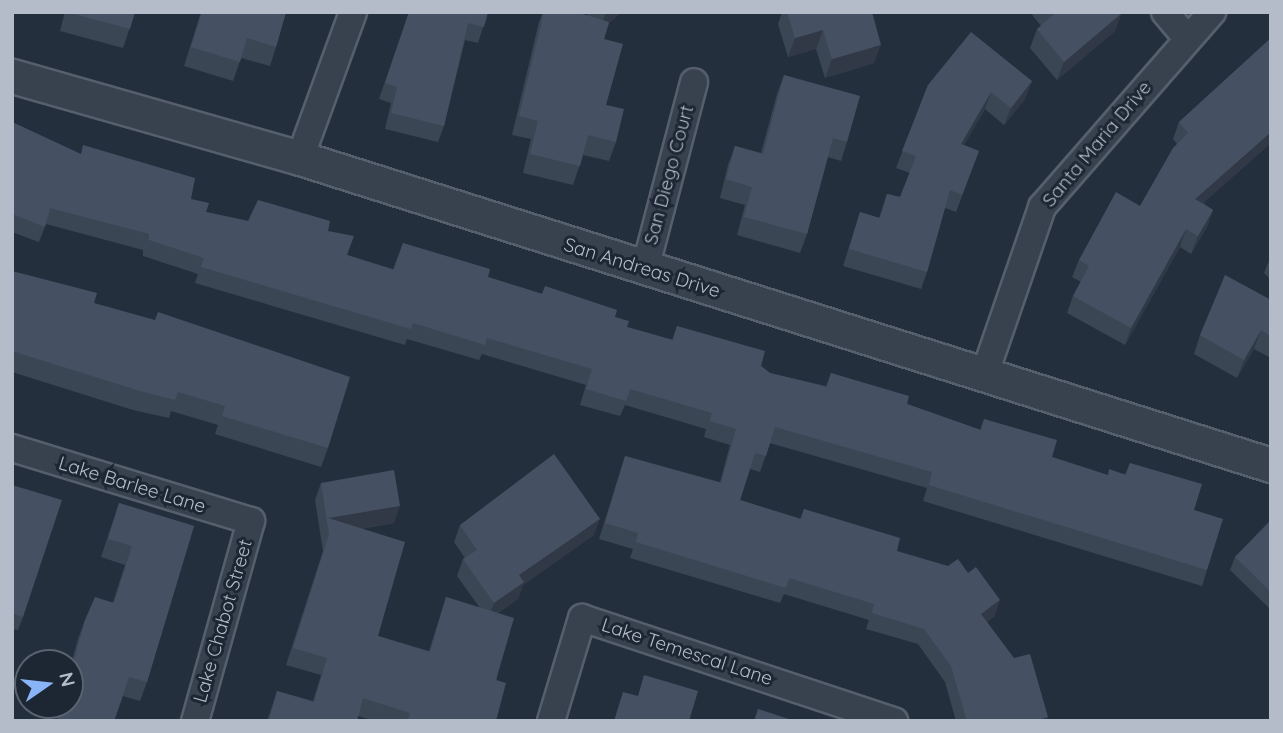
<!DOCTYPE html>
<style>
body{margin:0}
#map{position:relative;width:1283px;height:733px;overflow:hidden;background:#242f3e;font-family:Quicksand,sans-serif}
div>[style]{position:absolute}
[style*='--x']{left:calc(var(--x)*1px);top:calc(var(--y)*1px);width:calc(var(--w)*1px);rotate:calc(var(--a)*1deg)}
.roads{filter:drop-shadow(2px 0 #565f6c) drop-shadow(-2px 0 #565f6c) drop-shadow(0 2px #565f6c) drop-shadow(0 -2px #565f6c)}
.minor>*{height:26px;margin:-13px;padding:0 13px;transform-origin:13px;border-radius:13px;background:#38414e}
.tertiary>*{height:33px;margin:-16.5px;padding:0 16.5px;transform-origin:16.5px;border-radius:16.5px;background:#38414e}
.wall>*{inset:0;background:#3b4654}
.shaded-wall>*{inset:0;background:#303945}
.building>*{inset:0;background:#455162}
span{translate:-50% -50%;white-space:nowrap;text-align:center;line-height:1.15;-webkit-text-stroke:6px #1d2633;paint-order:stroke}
.street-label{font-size:19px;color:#b4bcc9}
.frame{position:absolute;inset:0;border:14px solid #b4bcc9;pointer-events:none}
.north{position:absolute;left:14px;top:649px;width:70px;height:70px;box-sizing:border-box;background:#1d2633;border:2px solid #59626f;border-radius:50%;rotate:76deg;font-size:19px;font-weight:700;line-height:28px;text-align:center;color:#b4bcc9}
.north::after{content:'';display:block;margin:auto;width:24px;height:32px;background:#8ab4f8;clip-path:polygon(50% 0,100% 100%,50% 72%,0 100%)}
</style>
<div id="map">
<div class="roads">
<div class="minor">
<i style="--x:1165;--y:12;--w:33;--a:50"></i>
<i style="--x:300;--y:158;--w:155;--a:-70"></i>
<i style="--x:645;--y:269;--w:193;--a:-75.3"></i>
<i style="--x:985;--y:373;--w:176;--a:-71"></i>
<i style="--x:1042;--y:207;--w:259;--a:-48.9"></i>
<i style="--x:12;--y:448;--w:250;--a:17"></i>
<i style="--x:251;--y:521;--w:208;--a:105.6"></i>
<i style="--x:551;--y:721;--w:108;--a:-73.2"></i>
<i style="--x:582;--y:618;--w:329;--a:18.3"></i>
</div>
<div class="tertiary">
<i style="--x:12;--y:76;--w:299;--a:15.9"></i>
<i style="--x:300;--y:158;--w:1018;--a:17.55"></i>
</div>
</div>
<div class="wall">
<i style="clip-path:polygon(65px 12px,135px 12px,123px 48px,60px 31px)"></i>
<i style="clip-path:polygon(201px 12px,286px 12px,276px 47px,270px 66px,241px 58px,233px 81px,184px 66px)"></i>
<i style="clip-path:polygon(409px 12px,488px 12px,478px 43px,465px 40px,444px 126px,438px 142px,385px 129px,391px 103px,379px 99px)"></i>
<i style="clip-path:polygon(543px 12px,576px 12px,588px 16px,585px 12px,622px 12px,609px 23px,604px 39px,606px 105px,616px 142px,609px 161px,583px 155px,573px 185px,523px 173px,531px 139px,512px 135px,539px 22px)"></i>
<i style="clip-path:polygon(782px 12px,872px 12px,874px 63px,825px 78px,816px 49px,788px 57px,778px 24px)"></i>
<i style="clip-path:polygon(1030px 12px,1121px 12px,1115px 31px,1057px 80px,1030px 48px,1037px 29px,1041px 26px)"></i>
<i style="clip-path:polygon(1271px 38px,1271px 143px,1203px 203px,1213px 210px,1207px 227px,1191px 254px,1180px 247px,1125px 345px,1067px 313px,1073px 296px,1081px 282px,1072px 277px,1079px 260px,1140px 206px,1177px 144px,1173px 139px,1179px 122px)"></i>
<i style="clip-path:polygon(784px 75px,847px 142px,841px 161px,828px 157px,807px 234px,800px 253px,737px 235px,745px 205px,720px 198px,728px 165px,735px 146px,761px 153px,777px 94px)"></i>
<i style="clip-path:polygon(1032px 81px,1025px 99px,1004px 125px,985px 109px,964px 145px,979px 151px,956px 212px,945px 208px,927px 272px,921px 289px,843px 266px,860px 212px,879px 218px,887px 194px,900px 197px,910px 173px,896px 168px,928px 85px)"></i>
<i style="clip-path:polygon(12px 122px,80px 154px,191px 199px,206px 212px,248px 221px,328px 231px,347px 255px,393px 269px,403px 243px,488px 277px,615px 317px,627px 327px,672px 340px,677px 326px,761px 366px,770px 373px,826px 386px,831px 373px,907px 404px,980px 430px,984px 419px,1052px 457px,1107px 475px,1125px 474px,1130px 463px,1194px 510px,1207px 570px,1202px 586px,923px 501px,927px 488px,770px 443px,760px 472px,750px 469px,740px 500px,800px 519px,804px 509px,897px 551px,995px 616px,987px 622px,1047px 721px,956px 721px,945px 682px,918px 644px,866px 629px,869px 620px,784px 594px,780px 603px,630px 558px,633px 549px,599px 539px,625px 456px,720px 482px,730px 445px,704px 437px,706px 429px,625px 405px,620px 416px,580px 405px,586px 385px,482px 354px,479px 360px,407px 339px,405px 345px,195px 283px,198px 274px,143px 256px,143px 250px,46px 224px,39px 242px,12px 232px)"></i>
<i style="clip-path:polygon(1271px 256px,1271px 280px,1264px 273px)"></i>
<i style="clip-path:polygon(12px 271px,94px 303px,328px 448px,321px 467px,215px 434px,218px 425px,171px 411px,169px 418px,133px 410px,12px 372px)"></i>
<i style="clip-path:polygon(1271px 300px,1271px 358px,1254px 349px,1237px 378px,1194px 354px,1200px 335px)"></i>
<i style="clip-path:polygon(321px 483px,394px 523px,361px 529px,378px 636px,429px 651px,446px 597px,480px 608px,457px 576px,463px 559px,465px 558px,454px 542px,460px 525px,594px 535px,523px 585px,518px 599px,498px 613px,496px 721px,375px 721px,358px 716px,357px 721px,267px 721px,277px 691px,313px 701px,321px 675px,286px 665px,323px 551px,315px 500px)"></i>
<i style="clip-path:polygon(12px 485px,23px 617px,18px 630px,12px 629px)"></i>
<i style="clip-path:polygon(119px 503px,194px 526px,147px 682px,140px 701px,123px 696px,114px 721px,56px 721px,60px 705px,70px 705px,70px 668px,78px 639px,85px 620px,113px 602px,125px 565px,101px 557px)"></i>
<i style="clip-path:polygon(1271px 520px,1271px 610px,1230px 570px,1235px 557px)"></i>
</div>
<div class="shaded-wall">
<i style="clip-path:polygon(606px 12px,622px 12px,600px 31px)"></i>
<i style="clip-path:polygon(1122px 13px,1115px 31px,1057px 80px,1064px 62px)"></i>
<i style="clip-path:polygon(823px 30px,816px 49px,788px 57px,795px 38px)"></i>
<i style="clip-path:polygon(881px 45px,874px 63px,825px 78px,832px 59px)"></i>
<i style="clip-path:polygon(1032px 81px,1025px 99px,1004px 125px,1011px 108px)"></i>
<i style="clip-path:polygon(991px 92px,985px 109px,955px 161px,961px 144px)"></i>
<i style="clip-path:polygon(1271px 132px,1271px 143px,1188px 216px,1195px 199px)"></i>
<i style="clip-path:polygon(1213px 210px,1207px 227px,1191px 254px,1198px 236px)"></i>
<i style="clip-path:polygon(1186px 229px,1180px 247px,1125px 345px,1131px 328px)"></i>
<i style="clip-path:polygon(1261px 330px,1254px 349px,1237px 378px,1244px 360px)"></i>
<i style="clip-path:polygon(400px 506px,394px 523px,329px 534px,328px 518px)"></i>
<i style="clip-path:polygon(600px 519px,594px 535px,523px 585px,518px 599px,488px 619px,494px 603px,519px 575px)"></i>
<i style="clip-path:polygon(1000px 600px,995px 616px,975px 630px,981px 614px)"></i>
<i style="clip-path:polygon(1048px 717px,1047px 721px,1034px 721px)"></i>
</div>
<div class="building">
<i style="clip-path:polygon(67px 12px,135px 12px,130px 29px)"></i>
<i style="clip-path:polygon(202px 12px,286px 12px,276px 47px,247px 38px,240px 62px,191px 47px)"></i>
<i style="clip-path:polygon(409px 12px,488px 12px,484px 27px,468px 23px,444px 126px,391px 113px,397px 87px,385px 83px)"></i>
<i style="clip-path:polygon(544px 12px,576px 12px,609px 22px,604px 39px,623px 44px,606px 105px,624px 109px,616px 142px,588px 135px,580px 166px,530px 154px,538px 121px,519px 116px)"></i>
<i style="clip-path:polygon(787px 12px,872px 12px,881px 45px,832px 59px,823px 30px,795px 38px)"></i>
<i style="clip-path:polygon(1053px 12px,1121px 12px,1122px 13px,1064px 62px,1037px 29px,1054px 14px)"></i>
<i style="clip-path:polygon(971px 32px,1032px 81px,1011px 108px,991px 92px,961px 144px,979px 151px,962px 195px,950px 190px,927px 272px,849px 249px,860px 212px,880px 218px,887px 194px,900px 197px,916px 156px,902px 151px,928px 85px)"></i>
<i style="clip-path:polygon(1271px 38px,1271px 132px,1195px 199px,1213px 210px,1198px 236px,1186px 229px,1131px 328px,1073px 296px,1089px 266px,1079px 260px,1116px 192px,1140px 206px,1173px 148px,1188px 133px,1179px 122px)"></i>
<i style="clip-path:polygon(784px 75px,860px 96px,847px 142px,833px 138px,807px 234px,744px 217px,752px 187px,726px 179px,735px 146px,763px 154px)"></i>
<i style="clip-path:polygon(12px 122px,81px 154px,83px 145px,195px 178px,191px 199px,209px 203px,206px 212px,248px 221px,258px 200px,330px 221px,328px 231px,354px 236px,347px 255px,394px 270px,403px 243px,490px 269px,488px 277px,542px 294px,545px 286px,617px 310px,615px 317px,629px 321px,627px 327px,673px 340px,677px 326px,765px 351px,761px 366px,770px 373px,827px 387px,831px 373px,909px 396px,907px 404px,981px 430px,984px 419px,1057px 440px,1052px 457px,1108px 475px,1109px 469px,1126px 475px,1130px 463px,1202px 484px,1194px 510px,1223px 519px,1207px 570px,929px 485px,932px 472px,775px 427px,766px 456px,755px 453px,740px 500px,801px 519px,804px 509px,900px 538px,897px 551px,948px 566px,958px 559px,968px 573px,976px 567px,1000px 600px,981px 614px,1014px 658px,1030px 654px,1048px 717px,1034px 721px,967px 721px,951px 666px,924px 629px,872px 613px,874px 604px,789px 578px,786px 588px,636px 542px,638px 533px,605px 523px,625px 456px,721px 483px,736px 429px,710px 421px,712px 413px,630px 389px,626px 401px,586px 389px,592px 369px,487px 338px,485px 345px,413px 323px,411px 329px,201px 267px,204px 258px,149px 240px,149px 234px,50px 208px,45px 227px,12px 214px)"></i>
<i style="clip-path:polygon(12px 271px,97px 293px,94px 303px,155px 320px,158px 312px,350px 377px,328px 448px,222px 416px,225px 406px,178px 392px,175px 400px,140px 391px,12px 351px)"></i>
<i style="clip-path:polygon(1225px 275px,1271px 300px,1271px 336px,1261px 330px,1244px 360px,1200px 335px)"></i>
<i style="clip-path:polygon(554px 454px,600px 519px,519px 575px,524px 582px,494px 603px,463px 559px,477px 550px,460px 525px)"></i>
<i style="clip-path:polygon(394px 470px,400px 506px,328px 518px,405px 542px,378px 636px,430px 652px,446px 597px,514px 618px,496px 680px,506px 683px,496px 721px,408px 721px,410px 713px,363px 698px,357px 721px,269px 721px,277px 691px,314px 702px,327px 658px,293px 648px,329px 534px,321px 483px)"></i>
<i style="clip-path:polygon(12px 485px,62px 500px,23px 617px,14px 614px,12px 620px)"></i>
<i style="clip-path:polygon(119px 503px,194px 526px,147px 682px,129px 677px,114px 721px,58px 721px,62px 705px,70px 705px,70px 675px,85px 620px,95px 597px,114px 603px,132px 546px,108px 539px)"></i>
<i style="clip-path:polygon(1271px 520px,1271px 592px,1235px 557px)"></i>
<i style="clip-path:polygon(644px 675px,698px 691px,689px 721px,614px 721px,623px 692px,638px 696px)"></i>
<i style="clip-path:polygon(758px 709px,795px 721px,754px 721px)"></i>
</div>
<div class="street-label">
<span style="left:1097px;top:144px;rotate:-50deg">Santa Maria Drive</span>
<span style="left:669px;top:175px;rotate:-75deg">San Diego Court</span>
<span style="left:642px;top:268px;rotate:17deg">San Andreas Drive</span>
<span style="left:132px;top:485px;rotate:17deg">Lake Barlee Lane</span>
<span style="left:223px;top:621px;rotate:-74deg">Lake Chabot Street</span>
<span style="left:687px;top:652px;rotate:18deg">Lake Temescal Lane</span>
</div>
<div class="frame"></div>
<div class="north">N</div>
</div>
